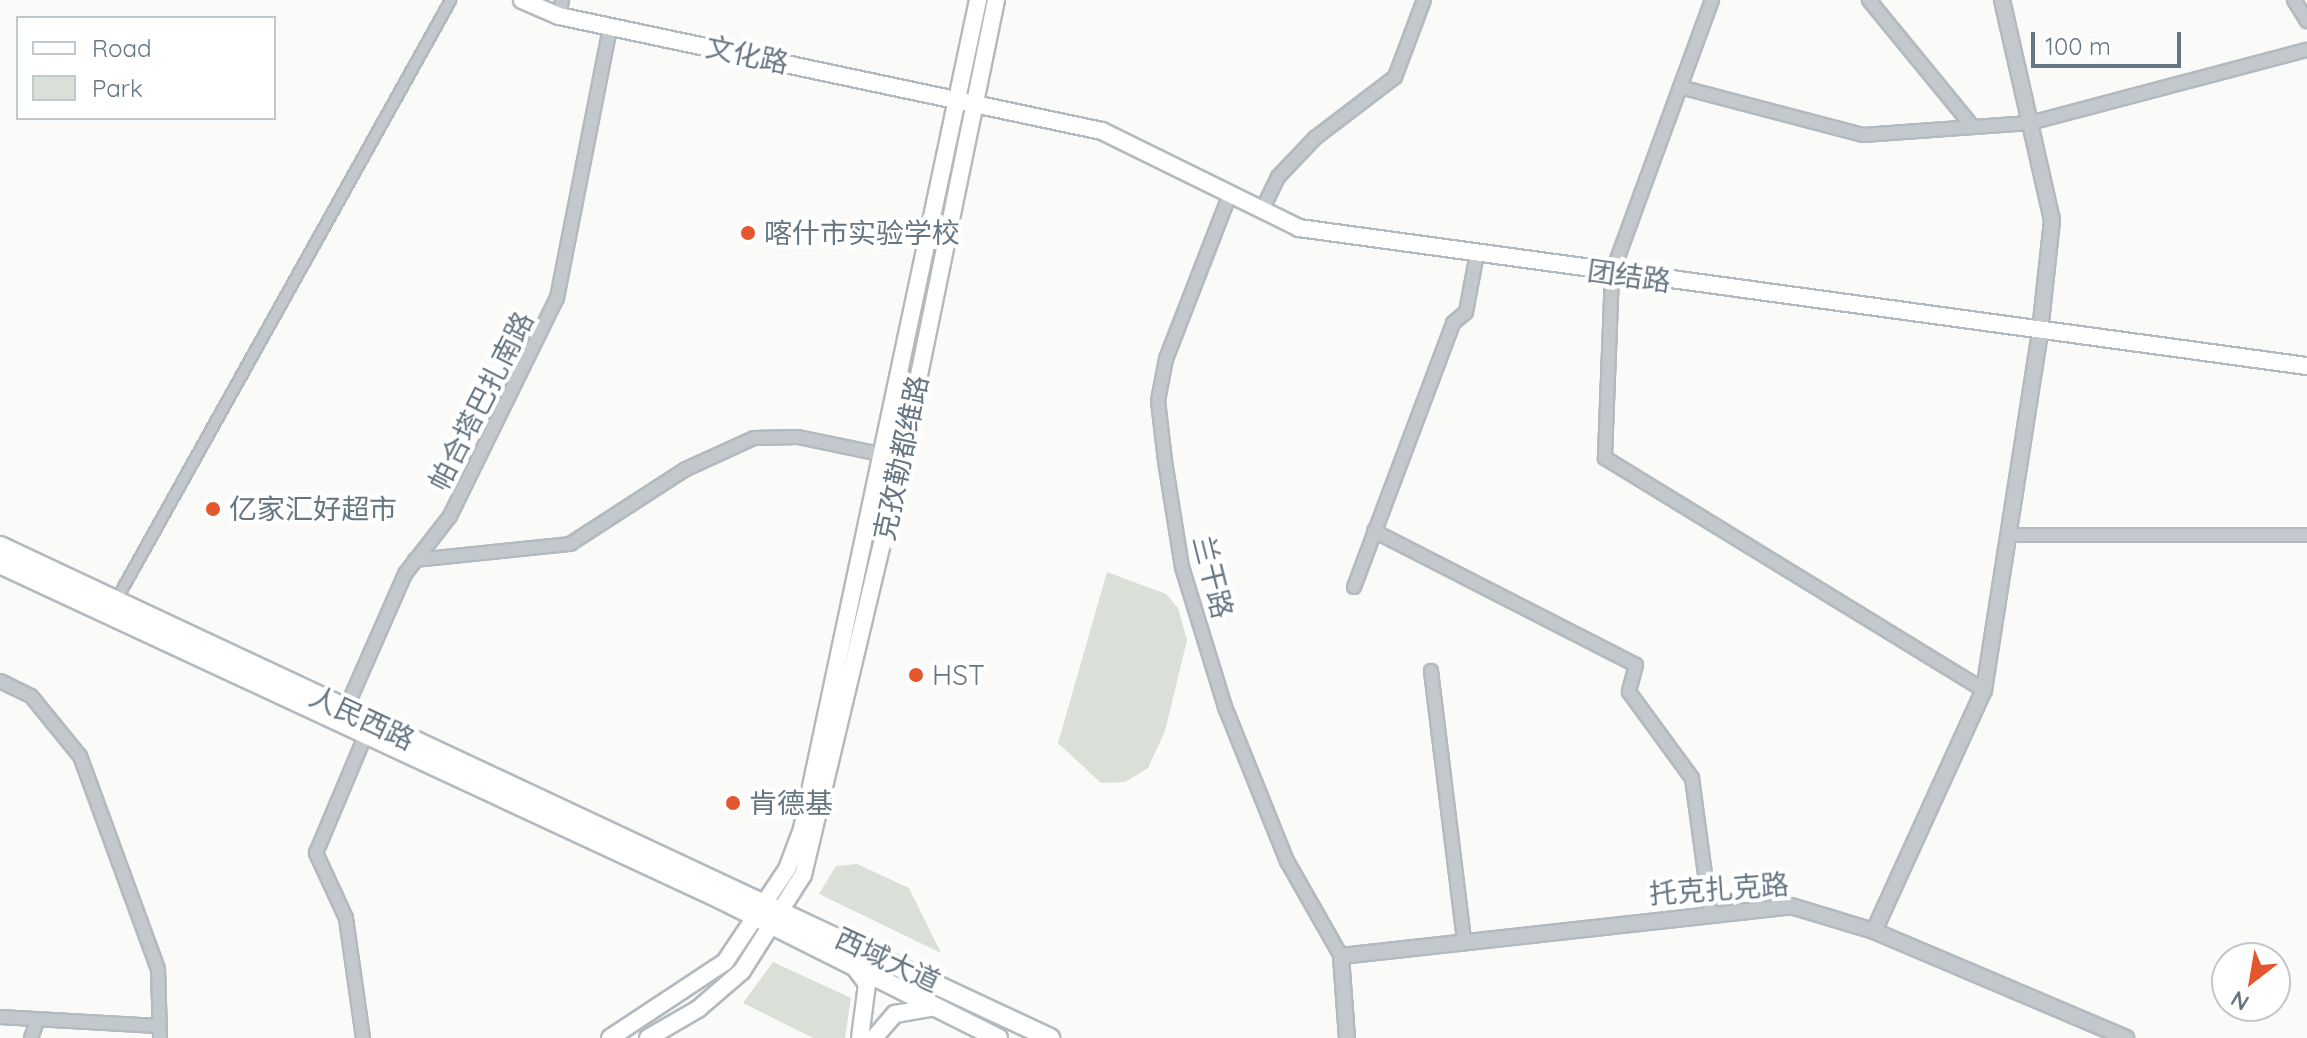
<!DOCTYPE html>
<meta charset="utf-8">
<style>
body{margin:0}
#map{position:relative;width:2307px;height:1038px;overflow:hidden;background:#fafaf8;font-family:Quicksand,"Noto Sans SC",sans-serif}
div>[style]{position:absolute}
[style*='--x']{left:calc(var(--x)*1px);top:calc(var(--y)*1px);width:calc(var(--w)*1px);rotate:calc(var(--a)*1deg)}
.green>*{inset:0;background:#dadfd7}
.roads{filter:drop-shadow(2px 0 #b3babf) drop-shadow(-2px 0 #b3babf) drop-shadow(0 2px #b3babf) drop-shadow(0 -2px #b3babf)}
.pedestrian>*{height:9px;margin:-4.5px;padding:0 4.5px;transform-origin:4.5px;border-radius:4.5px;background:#c3c8cc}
.minor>*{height:12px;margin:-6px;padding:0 6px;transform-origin:6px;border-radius:6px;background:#c3c8cc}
.tertiary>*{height:14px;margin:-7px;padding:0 7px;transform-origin:7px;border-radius:7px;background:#c3c8cc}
.secondary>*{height:16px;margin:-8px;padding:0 8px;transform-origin:8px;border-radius:8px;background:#fff}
.primary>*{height:18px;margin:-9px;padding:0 9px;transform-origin:9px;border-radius:9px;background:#fff}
.dots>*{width:22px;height:22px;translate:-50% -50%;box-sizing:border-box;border:4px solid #fff;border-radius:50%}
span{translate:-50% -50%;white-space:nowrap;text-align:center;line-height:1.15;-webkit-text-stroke:8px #fff;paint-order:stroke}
.street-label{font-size:28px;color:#657683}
.poi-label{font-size:28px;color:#657683}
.left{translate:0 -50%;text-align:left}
.legend{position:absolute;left:16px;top:16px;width:260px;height:104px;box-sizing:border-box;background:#fff;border:2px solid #c1c8cd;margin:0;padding:10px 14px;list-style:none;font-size:24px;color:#657683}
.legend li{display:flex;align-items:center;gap:16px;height:40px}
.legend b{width:40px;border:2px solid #c1c8cd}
.north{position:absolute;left:2211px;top:942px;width:80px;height:80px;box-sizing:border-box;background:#fff;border:2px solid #c1c8cd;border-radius:50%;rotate:211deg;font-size:22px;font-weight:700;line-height:32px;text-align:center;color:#657683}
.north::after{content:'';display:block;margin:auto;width:28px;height:36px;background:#e4572e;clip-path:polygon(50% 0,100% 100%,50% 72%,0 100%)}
.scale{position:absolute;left:2031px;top:32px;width:150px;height:36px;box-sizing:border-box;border:4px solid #657683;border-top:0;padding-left:10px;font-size:24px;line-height:28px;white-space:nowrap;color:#657683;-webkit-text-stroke:6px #fff;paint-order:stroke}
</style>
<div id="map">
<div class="green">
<i style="clip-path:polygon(1107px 572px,1166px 594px,1178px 608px,1187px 640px,1165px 731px,1148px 768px,1125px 782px,1101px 783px,1058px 743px)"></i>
<i style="clip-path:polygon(857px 864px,909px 888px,941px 953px,819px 894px,836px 866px)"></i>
<i style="clip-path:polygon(773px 962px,851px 998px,845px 1038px,813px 1038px,743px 1003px)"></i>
</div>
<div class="roads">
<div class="pedestrian">
<i style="--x:115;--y:601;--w:688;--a:-60.86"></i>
</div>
<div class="minor">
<i style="--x:1712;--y:0;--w:291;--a:110.1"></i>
<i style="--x:1612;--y:273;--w:185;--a:92.2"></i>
<i style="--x:1605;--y:458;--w:444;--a:31.5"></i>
<i style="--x:1869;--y:0;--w:164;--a:50.7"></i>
<i style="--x:2294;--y:0;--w:25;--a:58"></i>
<i style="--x:559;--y:16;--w:16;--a:-79"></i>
<i style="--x:1680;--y:87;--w:189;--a:14.7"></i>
<i style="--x:1863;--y:135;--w:167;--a:-4.1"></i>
<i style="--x:2030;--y:123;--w:286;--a:-14.8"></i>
<i style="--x:1230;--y:194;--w:177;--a:111.2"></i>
<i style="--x:1166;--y:359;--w:43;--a:100.8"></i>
<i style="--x:1158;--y:401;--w:60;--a:83.3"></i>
<i style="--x:1165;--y:461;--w:107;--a:80.9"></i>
<i style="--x:1182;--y:567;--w:146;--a:72.9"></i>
<i style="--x:1225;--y:707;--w:166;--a:68.1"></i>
<i style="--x:1287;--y:861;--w:109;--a:60.4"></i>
<i style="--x:1262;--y:210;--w:37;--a:-64"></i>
<i style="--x:1278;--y:177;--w:54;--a:-46.5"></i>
<i style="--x:1315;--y:138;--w:101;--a:-37.3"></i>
<i style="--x:1395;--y:77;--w:82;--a:-69.4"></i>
<i style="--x:1374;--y:531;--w:294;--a:27.1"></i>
<i style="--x:1636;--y:665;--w:28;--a:105"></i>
<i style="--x:1629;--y:692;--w:107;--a:53.8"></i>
<i style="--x:1692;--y:778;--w:135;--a:82.3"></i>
<i style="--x:2008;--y:535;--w:299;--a:0"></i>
<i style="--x:415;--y:560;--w:156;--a:-5.9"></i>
<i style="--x:570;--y:544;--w:138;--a:-32.9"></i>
<i style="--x:686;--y:469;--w:75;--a:-24.5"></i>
<i style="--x:754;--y:438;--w:44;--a:-1.3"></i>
<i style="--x:798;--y:437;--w:88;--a:11.8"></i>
<i style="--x:1354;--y:587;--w:282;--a:-69.4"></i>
<i style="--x:1453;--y:323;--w:17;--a:-40"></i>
<i style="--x:1466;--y:312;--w:60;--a:-79.4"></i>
<i style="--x:1431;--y:671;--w:272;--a:83"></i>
<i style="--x:0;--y:681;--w:34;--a:26"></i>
<i style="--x:31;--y:696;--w:77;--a:50.8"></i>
<i style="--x:80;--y:756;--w:227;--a:69.9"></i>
<i style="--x:158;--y:969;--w:69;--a:88.3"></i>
<i style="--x:344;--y:713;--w:152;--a:-66.3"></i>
<i style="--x:405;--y:574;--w:73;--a:-52.2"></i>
<i style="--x:450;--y:516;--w:243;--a:-63.9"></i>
<i style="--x:557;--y:298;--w:276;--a:-78.9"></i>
<i style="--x:0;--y:1017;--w:158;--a:3.3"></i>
<i style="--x:31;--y:1038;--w:20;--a:-70"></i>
<i style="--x:363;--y:1038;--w:121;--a:-98.1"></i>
<i style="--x:346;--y:918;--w:72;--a:-114.8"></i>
<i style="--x:316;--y:853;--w:134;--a:-67.2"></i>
</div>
<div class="tertiary">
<i style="--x:1874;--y:931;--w:265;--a:-65.5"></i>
<i style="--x:1984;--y:690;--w:363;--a:-81.1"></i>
<i style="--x:2040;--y:331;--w:112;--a:-83.8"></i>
<i style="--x:2052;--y:220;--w:226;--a:-102.8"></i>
<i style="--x:1347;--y:1038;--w:82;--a:-94.2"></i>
<i style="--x:1341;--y:956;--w:453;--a:-6.3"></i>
<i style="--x:1791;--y:906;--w:87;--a:16.8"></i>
<i style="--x:1874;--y:931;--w:274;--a:23"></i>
</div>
<div class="secondary">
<i style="--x:522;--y:0;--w:40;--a:23.4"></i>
<i style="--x:559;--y:16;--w:555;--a:11.96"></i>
<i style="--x:1102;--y:131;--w:220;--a:26.2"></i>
<i style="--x:1299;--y:228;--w:1017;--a:7.8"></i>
<i style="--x:855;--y:968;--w:20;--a:53"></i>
<i style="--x:867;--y:984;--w:54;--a:97.4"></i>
<i style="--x:610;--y:1038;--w:138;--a:-33.5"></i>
<i style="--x:725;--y:962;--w:112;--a:-56.3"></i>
<i style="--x:787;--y:869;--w:43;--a:-69.4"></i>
<i style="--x:802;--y:829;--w:847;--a:-78.01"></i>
<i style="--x:648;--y:1038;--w:58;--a:-30.1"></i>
<i style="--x:698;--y:1009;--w:58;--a:-40.8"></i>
<i style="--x:742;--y:971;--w:114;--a:-57.6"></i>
<i style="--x:803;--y:875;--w:429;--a:-76.6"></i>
<i style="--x:902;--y:458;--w:468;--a:-78.4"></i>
<i style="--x:874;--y:1038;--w:32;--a:-49"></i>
<i style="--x:895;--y:1014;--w:42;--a:-9.7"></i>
</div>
<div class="primary">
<i style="--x:0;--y:546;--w:1160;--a:25.11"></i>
<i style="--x:0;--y:564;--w:794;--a:24.95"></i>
<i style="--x:720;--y:899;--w:311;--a:26.6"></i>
</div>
</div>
<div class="dots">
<i style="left:748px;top:233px;background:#e4572e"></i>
<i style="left:213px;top:509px;background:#e4572e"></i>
<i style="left:916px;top:675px;background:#e4572e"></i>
<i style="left:733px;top:803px;background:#e4572e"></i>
</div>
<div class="street-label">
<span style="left:747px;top:55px;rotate:12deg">文化路</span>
<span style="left:1629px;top:276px;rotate:8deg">团结路</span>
<span style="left:481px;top:401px;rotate:-63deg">帕合塔巴扎南路</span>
<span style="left:901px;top:458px;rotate:-78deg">克孜勒都维路</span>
<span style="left:1213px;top:577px;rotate:76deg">兰干路</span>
<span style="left:362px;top:718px;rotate:25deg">人民西路</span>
<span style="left:1719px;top:889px;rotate:-4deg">托克扎克路</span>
<span style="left:888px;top:960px;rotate:25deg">西域大道</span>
</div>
<div class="poi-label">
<span class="left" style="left:764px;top:233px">喀什市实验学校</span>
<span class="left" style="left:229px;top:509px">亿家汇好超市</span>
<span class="left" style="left:932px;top:675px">HST</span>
<span class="left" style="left:749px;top:803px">肯德基</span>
</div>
<ul class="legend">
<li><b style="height:10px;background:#fff"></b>Road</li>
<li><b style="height:22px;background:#dadfd7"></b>Park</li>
</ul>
<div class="north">N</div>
<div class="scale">100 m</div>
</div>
